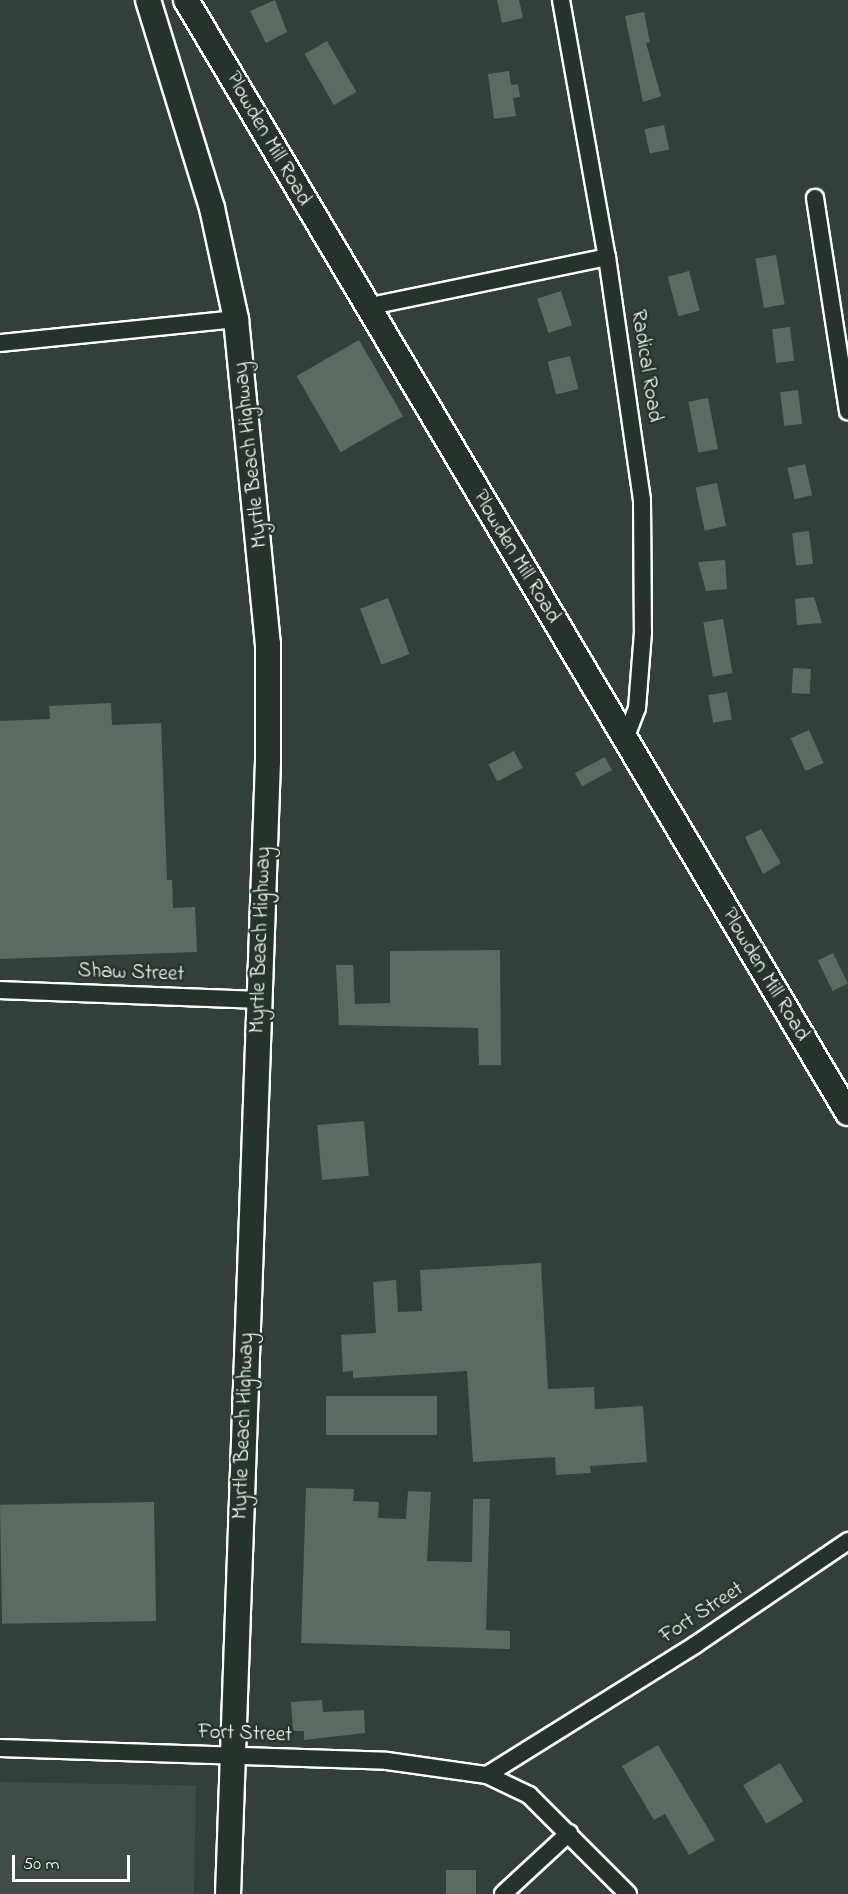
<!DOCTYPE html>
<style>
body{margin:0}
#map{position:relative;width:848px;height:1894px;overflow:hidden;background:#333f3a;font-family:"Indie Flower",sans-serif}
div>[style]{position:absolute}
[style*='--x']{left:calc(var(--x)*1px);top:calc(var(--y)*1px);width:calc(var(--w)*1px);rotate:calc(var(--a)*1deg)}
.built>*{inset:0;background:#404c47;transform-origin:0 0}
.building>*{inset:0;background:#5f6964;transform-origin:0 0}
.roads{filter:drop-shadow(2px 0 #fff) drop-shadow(-2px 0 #fff) drop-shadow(0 2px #fff) drop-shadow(0 -2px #fff)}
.street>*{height:16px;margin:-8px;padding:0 8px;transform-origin:8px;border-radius:8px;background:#26332d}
.secondary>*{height:24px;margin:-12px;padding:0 12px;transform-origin:12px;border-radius:12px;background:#26332d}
span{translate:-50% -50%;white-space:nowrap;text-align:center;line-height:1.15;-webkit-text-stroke:5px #26332d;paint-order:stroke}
.street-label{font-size:21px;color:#fff}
.scale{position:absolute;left:12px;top:1855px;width:118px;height:27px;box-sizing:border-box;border:3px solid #fff;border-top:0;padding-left:8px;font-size:18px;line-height:21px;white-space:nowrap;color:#fff;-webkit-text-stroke:4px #26332d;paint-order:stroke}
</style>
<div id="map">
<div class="built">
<i style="left:0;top:1782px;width:196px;height:112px;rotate:1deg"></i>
</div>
<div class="building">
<i style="clip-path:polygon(275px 0,287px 32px,266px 43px,250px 11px)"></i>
<i style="clip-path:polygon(497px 0,519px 0,523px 18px,502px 23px)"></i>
<i style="clip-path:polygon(644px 12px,650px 42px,646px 43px,661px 96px,643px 102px,625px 16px)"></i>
<i style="left:327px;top:41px;width:59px;height:26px;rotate:60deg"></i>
<i style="clip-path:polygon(509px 71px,511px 85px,518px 84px,520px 97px,513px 98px,516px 116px,494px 119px,488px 74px)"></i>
<i style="left:664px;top:125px;width:25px;height:20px;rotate:78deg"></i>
<i style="left:776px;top:255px;width:50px;height:21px;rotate:80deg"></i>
<i style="left:689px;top:271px;width:41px;height:22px;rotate:75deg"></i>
<i style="left:561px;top:291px;width:36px;height:25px;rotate:72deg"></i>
<i style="left:790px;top:327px;width:34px;height:18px;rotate:83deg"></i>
<i style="left:359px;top:340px;width:88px;height:72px;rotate:60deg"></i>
<i style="left:570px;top:356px;width:34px;height:23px;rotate:76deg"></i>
<i style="left:798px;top:390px;width:34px;height:18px;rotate:83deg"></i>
<i style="left:708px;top:398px;width:52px;height:20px;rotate:79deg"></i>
<i style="left:805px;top:464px;width:32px;height:18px;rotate:77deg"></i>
<i style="left:717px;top:483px;width:44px;height:22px;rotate:78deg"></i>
<i style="left:809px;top:531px;width:33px;height:17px;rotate:83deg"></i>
<i style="clip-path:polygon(725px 560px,727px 589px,706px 591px,698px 562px)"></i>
<i style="clip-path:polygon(814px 597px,822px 623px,797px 625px,795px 599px)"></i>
<i style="left:388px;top:598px;width:60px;height:30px;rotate:69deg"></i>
<i style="left:723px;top:619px;width:55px;height:20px;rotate:80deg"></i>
<i style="left:793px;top:668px;width:18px;height:25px;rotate:3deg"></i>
<i style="left:727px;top:692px;width:28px;height:19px;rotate:80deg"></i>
<i style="clip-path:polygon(111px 703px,112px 725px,161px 723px,167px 880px,172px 880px,173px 908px,195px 907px,197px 952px,0 959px,0 721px,50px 719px,49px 706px)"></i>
<i style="left:809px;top:730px;width:36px;height:20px;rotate:66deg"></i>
<i style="left:514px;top:751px;width:19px;height:29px;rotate:62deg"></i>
<i style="left:605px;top:757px;width:15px;height:34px;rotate:62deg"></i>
<i style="clip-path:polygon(761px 829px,781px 863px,763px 874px,745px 837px)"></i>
<i style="clip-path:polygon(500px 950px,501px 1065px,479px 1065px,478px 1028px,339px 1025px,336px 965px,353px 965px,355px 1004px,390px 1003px,390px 951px)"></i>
<i style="left:833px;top:953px;width:34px;height:17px;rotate:64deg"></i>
<i style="left:364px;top:1121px;width:55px;height:47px;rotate:85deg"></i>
<i style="clip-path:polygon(541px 1263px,548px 1389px,594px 1387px,595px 1409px,643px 1406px,647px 1462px,590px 1466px,591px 1473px,556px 1475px,555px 1457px,473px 1462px,467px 1371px,353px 1378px,353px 1371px,343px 1372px,341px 1335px,376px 1333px,373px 1282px,396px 1280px,398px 1312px,422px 1311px,420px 1270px)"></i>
<i style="left:326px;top:1396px;width:111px;height:39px"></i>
<i style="clip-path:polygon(306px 1488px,354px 1489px,353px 1501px,379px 1502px,378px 1518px,406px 1519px,408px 1491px,431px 1492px,427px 1561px,472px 1562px,473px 1499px,490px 1499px,486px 1630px,510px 1631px,510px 1649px,301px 1643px)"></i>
<i style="left:154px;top:1502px;width:119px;height:154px;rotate:89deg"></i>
<i style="clip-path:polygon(322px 1700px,323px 1712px,364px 1710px,365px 1733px,304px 1740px,304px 1731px,293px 1731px,291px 1702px)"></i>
<i style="clip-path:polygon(658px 1745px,715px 1840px,689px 1855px,665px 1814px,654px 1820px,622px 1766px)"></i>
<i style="left:780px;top:1763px;width:45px;height:43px;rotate:59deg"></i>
<i style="left:446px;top:1870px;width:30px;height:24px"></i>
</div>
<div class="roads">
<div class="street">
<i style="--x:561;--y:0;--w:261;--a:79.9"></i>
<i style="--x:607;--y:257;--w:246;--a:81.8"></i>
<i style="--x:642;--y:500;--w:132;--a:89.6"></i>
<i style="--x:643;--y:632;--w:76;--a:94.5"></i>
<i style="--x:637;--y:708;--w:34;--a:111"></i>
<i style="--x:815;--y:198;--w:216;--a:81.2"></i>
<i style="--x:366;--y:307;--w:246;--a:-11.7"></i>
<i style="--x:0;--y:343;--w:237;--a:-5.8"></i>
<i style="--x:0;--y:990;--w:259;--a:2.2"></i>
<i style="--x:0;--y:1748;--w:387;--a:1.9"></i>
<i style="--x:387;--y:1761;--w:101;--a:8"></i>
<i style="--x:487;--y:1775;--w:245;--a:-32"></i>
<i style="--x:695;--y:1645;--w:185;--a:-34.2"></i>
<i style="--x:487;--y:1775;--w:47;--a:25.5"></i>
<i style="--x:529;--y:1795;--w:140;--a:45"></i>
<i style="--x:503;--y:1894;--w:90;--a:-42.7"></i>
</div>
<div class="secondary">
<i style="--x:148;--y:0;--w:218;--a:72.9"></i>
<i style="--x:212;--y:208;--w:114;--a:77.8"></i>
<i style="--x:236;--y:319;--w:327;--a:84.4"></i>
<i style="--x:268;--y:644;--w:117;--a:90"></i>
<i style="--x:268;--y:761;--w:1134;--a:92.02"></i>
<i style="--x:186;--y:0;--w:1295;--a:59.26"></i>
</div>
</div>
<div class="street-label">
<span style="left:268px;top:139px;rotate:60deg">Plowden Mill Road</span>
<span style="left:646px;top:366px;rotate:81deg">Radical Road</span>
<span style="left:251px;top:455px;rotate:-96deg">Myrtle Beach Highway</span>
<span style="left:516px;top:557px;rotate:59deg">Plowden Mill Road</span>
<span style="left:261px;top:940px;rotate:-88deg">Myrtle Beach Highway</span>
<span style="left:131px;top:973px;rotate:2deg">Shaw Street</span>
<span style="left:765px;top:975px;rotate:59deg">Plowden Mill Road</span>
<span style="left:244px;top:1426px;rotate:-88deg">Myrtle Beach Highway</span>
<span style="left:702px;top:1613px;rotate:-33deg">Fort Street</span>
<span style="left:245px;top:1734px;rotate:2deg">Fort Street</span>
</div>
<div class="scale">50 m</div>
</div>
